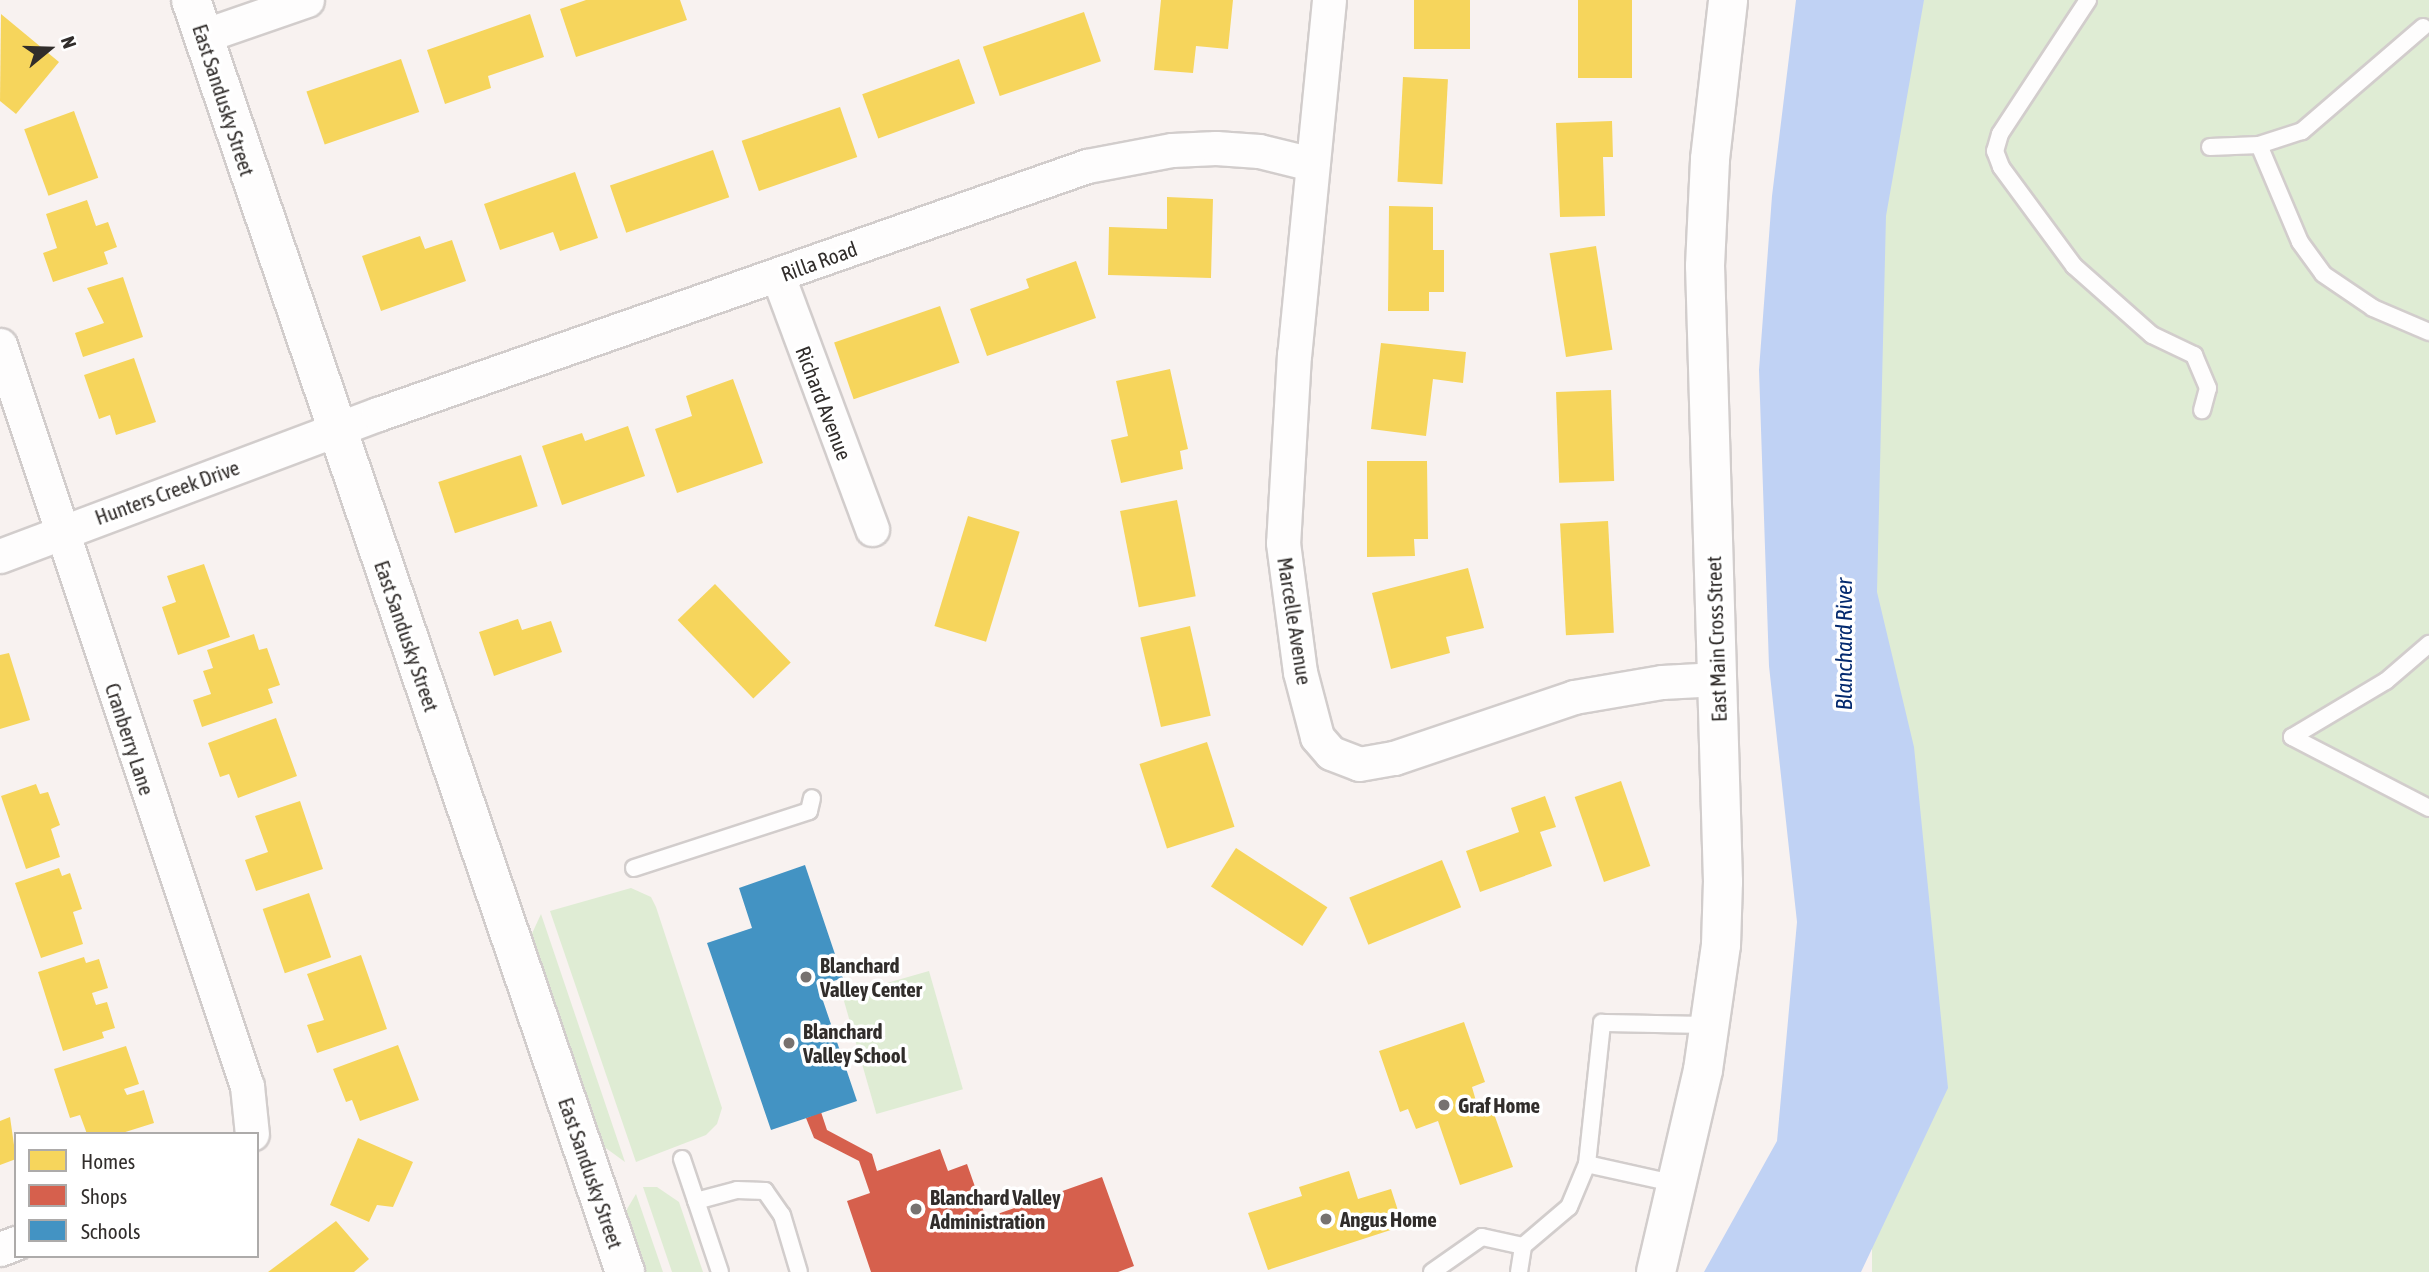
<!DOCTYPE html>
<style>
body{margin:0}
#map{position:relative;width:2429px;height:1272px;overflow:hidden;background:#f8f2f0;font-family:"Asap Condensed",sans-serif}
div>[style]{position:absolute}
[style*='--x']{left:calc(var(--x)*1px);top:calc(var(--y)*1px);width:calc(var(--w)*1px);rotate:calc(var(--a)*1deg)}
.green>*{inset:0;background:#dfecd4;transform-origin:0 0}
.water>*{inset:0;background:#c0d2f4}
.homes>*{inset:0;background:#f6d55c;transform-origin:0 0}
.shops>*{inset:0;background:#d6604d}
.schools>*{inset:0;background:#4393c3}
.roads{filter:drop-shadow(2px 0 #d2cdcc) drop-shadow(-2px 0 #d2cdcc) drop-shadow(0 2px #d2cdcc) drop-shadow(0 -2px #d2cdcc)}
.lane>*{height:16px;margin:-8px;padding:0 8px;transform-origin:8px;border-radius:8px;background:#fefdfd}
.street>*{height:33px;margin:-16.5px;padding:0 16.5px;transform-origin:16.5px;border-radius:16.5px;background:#fefdfd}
.secondary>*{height:38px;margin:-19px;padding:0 19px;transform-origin:19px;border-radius:19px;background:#fefdfd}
.dots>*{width:19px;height:19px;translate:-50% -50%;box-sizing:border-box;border:4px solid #fff;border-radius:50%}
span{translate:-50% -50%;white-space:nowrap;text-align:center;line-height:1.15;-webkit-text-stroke:7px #fff;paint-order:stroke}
.street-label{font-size:21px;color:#312d2b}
.poi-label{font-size:21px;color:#312d2b;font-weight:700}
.left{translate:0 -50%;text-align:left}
.water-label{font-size:23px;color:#042a6f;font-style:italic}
.legend{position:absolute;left:14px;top:1132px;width:245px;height:126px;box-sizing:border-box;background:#fff;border:2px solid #adabaa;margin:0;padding:9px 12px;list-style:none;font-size:21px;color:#312d2b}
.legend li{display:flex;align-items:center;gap:14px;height:35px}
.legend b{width:35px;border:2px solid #adabaa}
.north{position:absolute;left:14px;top:14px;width:70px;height:70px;-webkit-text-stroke:5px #fff;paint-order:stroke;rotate:71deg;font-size:19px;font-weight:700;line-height:28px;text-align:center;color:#312d2b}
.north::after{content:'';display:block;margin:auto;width:24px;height:32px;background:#312d2b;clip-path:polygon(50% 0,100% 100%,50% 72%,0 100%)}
</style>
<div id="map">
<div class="green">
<i style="left:1872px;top:0;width:557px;height:1275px"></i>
<i style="clip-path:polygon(631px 888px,651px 897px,656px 907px,722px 1108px,717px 1124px,706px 1135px,636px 1162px,550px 911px)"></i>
<i style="clip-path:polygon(541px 914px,625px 1162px,603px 1146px,589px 1120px,529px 940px)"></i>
<i style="left:929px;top:971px;width:123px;height:90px;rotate:74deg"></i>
<i style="clip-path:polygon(643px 1187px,657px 1187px,679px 1202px,703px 1272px,672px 1272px)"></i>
<i style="clip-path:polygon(636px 1194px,663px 1272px,641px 1272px,626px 1227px,627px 1209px)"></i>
</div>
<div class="water">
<i style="clip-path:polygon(1796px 0,1924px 0,1886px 216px,1877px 592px,1914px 747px,1948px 1088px,1861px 1272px,1704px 1272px,1777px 1141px,1797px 922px,1769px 666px,1759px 370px,1772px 196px)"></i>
</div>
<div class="homes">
<i style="clip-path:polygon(586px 0,680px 0,687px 20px,576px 57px,560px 9px)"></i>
<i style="clip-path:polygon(1161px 0,1233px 0,1228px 49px,1196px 46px,1193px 73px,1154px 70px)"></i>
<i style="left:1414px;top:0;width:56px;height:49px"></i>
<i style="left:1578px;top:0;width:54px;height:78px"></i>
<i style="left:1084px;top:12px;width:52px;height:107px;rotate:71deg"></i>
<i style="clip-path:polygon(1px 14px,59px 62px,16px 114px,0 101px)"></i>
<i style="clip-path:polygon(530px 14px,544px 57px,488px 76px,491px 88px,445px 104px,427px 50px)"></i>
<i style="left:401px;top:59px;width:56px;height:100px;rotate:71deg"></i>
<i style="left:959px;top:59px;width:47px;height:103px;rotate:70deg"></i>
<i style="left:1403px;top:77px;width:45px;height:105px;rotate:3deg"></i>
<i style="left:840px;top:107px;width:53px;height:104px;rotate:71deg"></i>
<i style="left:74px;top:111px;width:71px;height:53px;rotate:70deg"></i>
<i style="clip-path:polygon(1612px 121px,1613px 157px,1603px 157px,1605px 216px,1560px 217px,1556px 123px)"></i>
<i style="left:713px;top:150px;width:50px;height:109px;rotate:71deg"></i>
<i style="clip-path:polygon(575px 172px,598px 238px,560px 251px,553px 232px,500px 250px,484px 204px)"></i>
<i style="clip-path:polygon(1167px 197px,1213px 199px,1211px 278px,1108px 275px,1109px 227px,1167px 229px)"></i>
<i style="clip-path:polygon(87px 200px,96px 226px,108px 222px,117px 247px,104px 252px,108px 264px,53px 282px,43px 253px,57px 248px,46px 214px)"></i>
<i style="clip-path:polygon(1389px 206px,1433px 207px,1433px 250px,1444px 250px,1444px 292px,1429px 292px,1429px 311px,1388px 311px)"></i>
<i style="clip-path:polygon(420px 236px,425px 249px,452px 240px,466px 281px,381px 311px,362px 256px)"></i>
<i style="left:1596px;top:246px;width:105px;height:47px;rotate:81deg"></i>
<i style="clip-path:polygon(1076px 261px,1096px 318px,987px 356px,970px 309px,1029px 288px,1026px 279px)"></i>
<i style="clip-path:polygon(123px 277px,143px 337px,83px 357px,75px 333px,104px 323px,87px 288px)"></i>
<i style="left:940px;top:306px;width:60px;height:112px;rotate:71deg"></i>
<i style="clip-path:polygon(1381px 343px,1466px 352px,1463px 383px,1433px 379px,1426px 436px,1371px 429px)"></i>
<i style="clip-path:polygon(134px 358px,156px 422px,116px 435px,110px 415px,99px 419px,84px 375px)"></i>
<i style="clip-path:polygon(1170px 369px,1188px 449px,1180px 451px,1183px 469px,1121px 483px,1111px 440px,1128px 436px,1116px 381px)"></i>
<i style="clip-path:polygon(733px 379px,763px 463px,677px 493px,655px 429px,692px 416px,686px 396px)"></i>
<i style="left:1611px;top:390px;width:91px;height:55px;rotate:88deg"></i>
<i style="clip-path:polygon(628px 426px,645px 476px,562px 505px,542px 446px,582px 433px,585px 441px)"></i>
<i style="left:521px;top:455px;width:54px;height:87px;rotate:72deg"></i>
<i style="clip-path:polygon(1367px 461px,1427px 461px,1428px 539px,1414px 539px,1415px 556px,1367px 557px)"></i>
<i style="left:1177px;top:500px;width:98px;height:58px;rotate:79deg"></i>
<i style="left:968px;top:516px;width:54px;height:115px;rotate:17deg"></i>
<i style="left:1608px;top:521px;width:112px;height:48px;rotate:87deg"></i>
<i style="clip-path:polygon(204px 564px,230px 637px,178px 655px,162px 607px,176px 602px,167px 576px)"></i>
<i style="clip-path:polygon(1468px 568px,1484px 628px,1446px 637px,1450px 653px,1391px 669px,1372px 593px)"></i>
<i style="left:715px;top:584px;width:109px;height:52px;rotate:46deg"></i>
<i style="clip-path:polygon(518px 619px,522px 630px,551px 621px,562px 652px,494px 676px,479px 632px)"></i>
<i style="left:1190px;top:626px;width:92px;height:51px;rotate:77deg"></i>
<i style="clip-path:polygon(254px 634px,259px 650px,267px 648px,280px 685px,268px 689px,273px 703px,202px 727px,193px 700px,211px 694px,203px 671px,213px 668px,207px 650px)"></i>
<i style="clip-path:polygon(9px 653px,30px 720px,0 729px,0 655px)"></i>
<i style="clip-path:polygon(276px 718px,297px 776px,238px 798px,229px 774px,220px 777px,208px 743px)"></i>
<i style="left:1207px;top:742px;width:89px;height:71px;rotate:72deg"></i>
<i style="left:1621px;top:781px;width:90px;height:49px;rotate:71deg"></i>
<i style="clip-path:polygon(36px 784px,40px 794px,48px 792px,60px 825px,51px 829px,60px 857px,26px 869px,1px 796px)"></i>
<i style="clip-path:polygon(1545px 796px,1556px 827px,1540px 832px,1552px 866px,1480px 892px,1466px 851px,1519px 832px,1511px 808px)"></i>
<i style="clip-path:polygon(300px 801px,323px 869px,256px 891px,245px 860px,268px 852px,255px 816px)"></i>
<i style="left:1236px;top:848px;width:109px;height:46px;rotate:33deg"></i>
<i style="left:1442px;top:860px;width:51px;height:100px;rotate:68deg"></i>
<i style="clip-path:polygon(59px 868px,62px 876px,70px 873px,82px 909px,73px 912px,83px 944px,41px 958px,15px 883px)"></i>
<i style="left:309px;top:893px;width:68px;height:49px;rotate:71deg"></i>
<i style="clip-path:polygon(361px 955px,387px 1029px,317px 1053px,307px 1025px,324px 1020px,307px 974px)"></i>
<i style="clip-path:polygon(84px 957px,86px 963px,99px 959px,108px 988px,92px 993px,96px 1005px,107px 1002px,115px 1028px,102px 1032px,104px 1038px,63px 1051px,38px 972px)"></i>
<i style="clip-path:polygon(1464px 1022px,1485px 1082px,1472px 1087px,1476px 1101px,1488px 1097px,1513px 1167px,1460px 1185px,1438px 1121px,1416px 1129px,1408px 1109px,1400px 1112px,1379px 1051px)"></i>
<i style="clip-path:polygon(398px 1045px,419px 1100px,360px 1121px,352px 1100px,346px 1102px,333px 1069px)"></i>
<i style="clip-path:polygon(126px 1046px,139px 1084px,124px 1089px,127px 1095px,144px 1090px,154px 1123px,119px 1134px,87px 1134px,80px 1115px,70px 1118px,54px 1069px)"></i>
<i style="clip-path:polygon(10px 1117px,16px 1159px,0 1165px,0 1121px)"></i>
<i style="clip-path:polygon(358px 1138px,413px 1162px,393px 1207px,377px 1205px,369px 1222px,330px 1205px)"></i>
<i style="clip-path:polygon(1349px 1171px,1358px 1199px,1391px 1189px,1403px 1226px,1268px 1270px,1248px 1213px,1302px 1196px,1299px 1187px)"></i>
<i style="clip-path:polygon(336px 1221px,369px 1259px,354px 1272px,268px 1272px)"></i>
</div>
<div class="shops">
<i style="clip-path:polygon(821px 1112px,827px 1130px,872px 1154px,877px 1171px,940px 1149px,948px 1171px,967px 1164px,986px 1218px,1102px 1177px,1134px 1266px,1118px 1272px,871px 1272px,847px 1201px,870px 1193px,859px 1161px,814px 1138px,806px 1118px)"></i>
</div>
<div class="schools">
<i style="clip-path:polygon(805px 865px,843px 978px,818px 986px,857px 1101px,771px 1130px,707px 943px,752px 928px,739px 888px)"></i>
</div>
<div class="roads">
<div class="lane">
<i style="--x:2088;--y:0;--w:160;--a:123.3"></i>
<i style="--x:2000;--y:134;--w:18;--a:106"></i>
<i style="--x:1995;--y:151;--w:17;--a:69"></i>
<i style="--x:2001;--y:167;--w:123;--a:53.6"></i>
<i style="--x:2074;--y:266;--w:104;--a:41.5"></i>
<i style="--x:2152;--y:335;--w:47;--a:25.5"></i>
<i style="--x:2194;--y:355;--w:36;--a:67"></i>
<i style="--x:2208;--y:388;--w:23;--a:105"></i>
<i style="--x:2423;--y:27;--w:160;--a:139.3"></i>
<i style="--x:2302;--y:131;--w:45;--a:162"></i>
<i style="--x:2259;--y:145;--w:105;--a:67.1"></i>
<i style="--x:2300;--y:242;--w:39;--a:54"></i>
<i style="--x:2323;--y:274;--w:60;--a:34.2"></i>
<i style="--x:2373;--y:308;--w:61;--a:23.2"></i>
<i style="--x:2210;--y:147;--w:49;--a:-2.3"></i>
<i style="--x:2292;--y:737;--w:109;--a:-30.8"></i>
<i style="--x:2386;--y:681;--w:57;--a:-40.7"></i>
<i style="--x:2292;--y:737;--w:154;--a:27.4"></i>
<i style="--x:634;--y:868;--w:184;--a:-18"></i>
<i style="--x:809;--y:811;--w:13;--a:-77"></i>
<i style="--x:682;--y:1159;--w:119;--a:71.4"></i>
<i style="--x:1677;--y:1184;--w:92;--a:-167.5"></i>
<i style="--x:1587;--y:1164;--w:142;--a:-83.9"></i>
<i style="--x:1602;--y:1023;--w:107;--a:1.1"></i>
<i style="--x:696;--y:1201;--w:42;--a:-15"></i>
<i style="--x:737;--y:1190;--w:28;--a:2"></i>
<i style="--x:765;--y:1191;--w:29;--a:55"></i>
<i style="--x:782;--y:1215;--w:59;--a:73.4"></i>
<i style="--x:1432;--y:1272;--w:61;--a:-35"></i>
<i style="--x:1482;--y:1237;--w:42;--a:12.4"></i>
<i style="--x:1519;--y:1272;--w:26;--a:-81"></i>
<i style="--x:1523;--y:1246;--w:60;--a:-40.3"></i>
<i style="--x:1569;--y:1207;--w:47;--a:-67.3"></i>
</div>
<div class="street">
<i style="--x:1329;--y:0;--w:356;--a:95.6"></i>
<i style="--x:1294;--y:354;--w:189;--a:93.3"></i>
<i style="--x:1283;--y:543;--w:130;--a:82.5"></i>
<i style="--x:1300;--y:672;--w:67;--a:75.3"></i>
<i style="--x:1317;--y:737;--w:21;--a:49"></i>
<i style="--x:1331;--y:753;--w:30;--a:21"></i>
<i style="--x:1359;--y:764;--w:36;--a:-10"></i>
<i style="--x:1394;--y:758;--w:190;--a:-18.7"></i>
<i style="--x:1574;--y:697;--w:89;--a:-9.7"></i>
<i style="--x:1662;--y:682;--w:56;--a:-3.1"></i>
<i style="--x:203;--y:36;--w:110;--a:-19.1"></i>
<i style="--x:778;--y:276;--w:270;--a:69.6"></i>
<i style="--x:0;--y:345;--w:781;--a:71.57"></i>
<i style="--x:247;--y:1086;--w:48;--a:84.1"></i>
<i style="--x:0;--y:556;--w:404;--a:-20.6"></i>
<i style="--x:378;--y:414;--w:751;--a:-19.28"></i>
<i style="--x:1087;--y:166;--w:86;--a:-10.7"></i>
<i style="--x:1172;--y:150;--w:44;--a:-2.6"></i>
<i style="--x:1216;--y:148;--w:43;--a:4"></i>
<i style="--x:1259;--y:151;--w:55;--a:13.8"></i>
<i style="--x:0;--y:1249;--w:17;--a:-21"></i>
</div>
<div class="secondary">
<i style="--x:191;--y:0;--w:1344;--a:71.16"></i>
<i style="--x:1656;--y:1272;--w:207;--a:-76.9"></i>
<i style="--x:1703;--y:1070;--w:126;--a:-81.8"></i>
<i style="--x:1721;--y:945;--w:63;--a:-88.2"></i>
<i style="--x:1723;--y:882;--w:616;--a:-91.67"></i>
<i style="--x:1705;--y:266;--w:107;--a:-87.3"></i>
<i style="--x:1710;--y:159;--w:160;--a:-83.5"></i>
</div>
</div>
<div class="dots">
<i style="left:806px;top:977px;background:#777270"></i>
<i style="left:789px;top:1043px;background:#777270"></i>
<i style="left:1444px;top:1105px;background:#777270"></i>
<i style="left:916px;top:1209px;background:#777270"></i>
<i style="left:1326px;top:1219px;background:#777270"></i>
</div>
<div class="street-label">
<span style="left:224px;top:100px;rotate:72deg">East Sandusky Street</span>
<span style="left:819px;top:261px;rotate:-20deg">Rilla Road</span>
<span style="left:824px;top:403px;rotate:69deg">Richard Avenue</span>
<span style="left:167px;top:492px;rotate:-20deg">Hunters Creek Drive</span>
<span style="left:1295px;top:621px;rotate:81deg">Marcelle Avenue</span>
<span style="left:407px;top:636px;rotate:71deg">East Sandusky Street</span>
<span style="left:1716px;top:639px;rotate:-92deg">East Main Cross Street</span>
<span style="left:130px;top:739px;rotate:72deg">Cranberry Lane</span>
<span style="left:591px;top:1173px;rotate:71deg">East Sandusky Street</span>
</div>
<div class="poi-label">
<span class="left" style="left:820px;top:977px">Blanchard<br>Valley Center</span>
<span class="left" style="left:803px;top:1043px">Blanchard<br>Valley School</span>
<span class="left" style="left:1458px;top:1105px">Graf Home</span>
<span class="left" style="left:930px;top:1209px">Blanchard Valley<br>Administration</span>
<span class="left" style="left:1340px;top:1219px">Angus Home</span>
</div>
<div class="water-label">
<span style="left:1844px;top:644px;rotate:-90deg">Blanchard River</span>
</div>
<ul class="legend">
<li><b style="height:19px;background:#f6d55c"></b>Homes</li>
<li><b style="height:19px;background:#d6604d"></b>Shops</li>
<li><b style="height:19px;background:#4393c3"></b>Schools</li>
</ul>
<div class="north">N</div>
</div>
